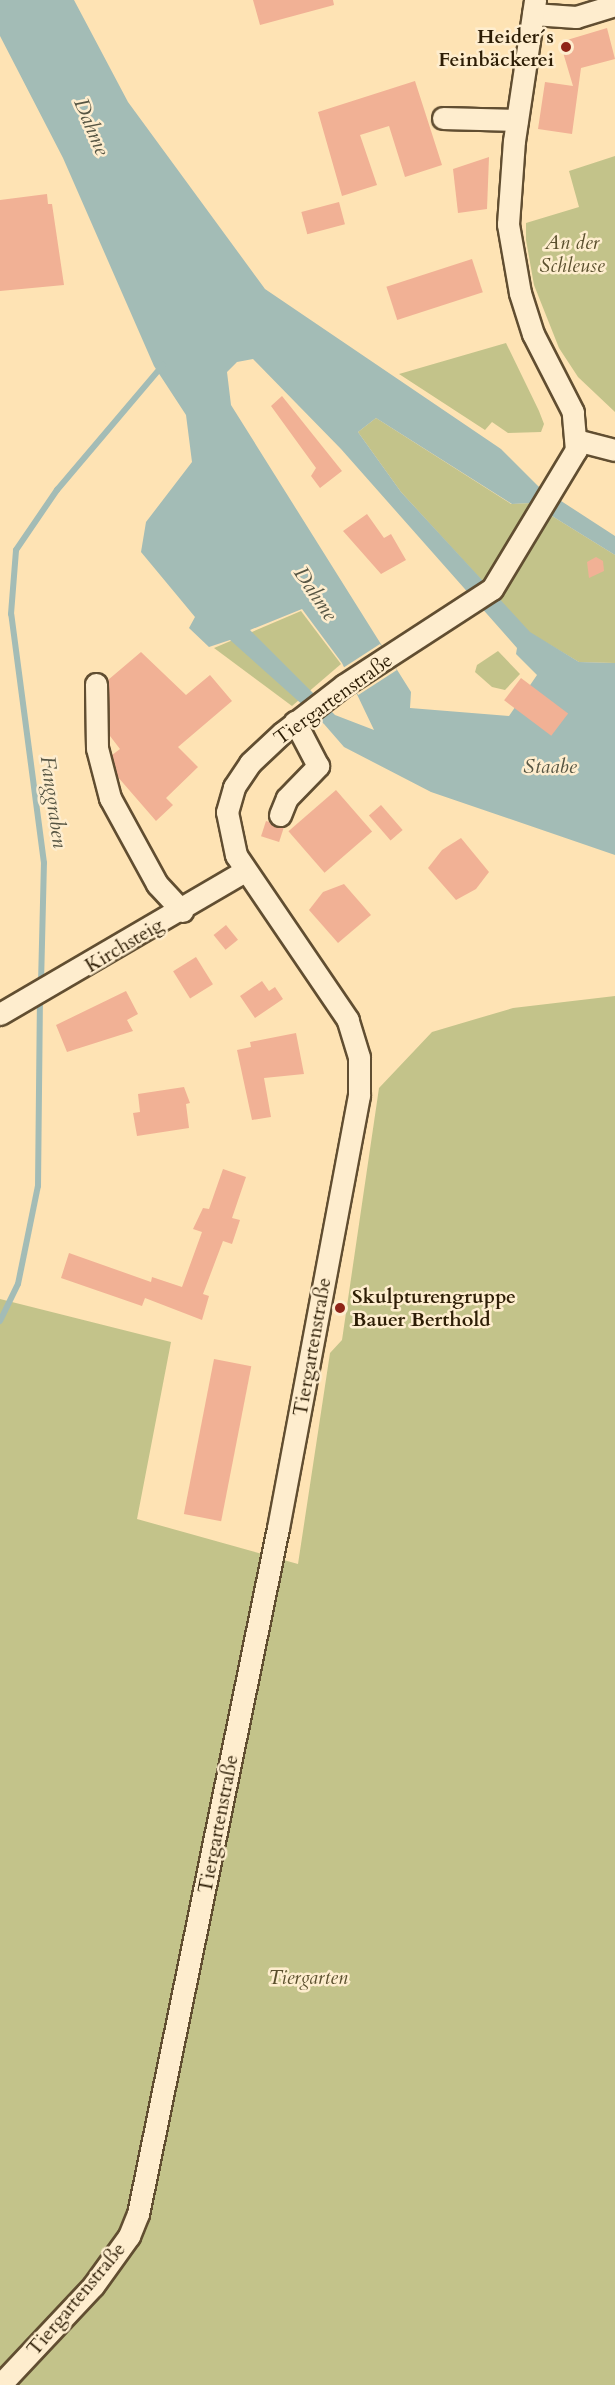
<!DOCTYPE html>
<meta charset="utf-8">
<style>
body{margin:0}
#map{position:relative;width:615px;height:2385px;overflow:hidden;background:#fee3b4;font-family:Cardo,serif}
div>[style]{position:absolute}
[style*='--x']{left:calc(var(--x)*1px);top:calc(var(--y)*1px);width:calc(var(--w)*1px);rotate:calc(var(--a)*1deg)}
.green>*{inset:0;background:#c3c38a}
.water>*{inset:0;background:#a3bcb6}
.pier>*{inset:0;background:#fee3b4;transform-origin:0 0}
.stream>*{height:6px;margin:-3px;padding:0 3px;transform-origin:3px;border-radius:3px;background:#a3bcb6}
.building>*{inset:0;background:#f1b195;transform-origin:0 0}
.roads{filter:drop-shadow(2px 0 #614e31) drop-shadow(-2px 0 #614e31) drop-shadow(0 2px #614e31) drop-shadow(0 -2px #614e31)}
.minor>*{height:21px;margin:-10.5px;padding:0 10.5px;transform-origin:10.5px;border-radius:10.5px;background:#feedce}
.dots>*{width:16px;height:16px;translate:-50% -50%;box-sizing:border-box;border:3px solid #feedce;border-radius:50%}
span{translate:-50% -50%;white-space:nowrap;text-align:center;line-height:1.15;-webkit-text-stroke:5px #feedce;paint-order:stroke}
.poi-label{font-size:20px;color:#2d1d05;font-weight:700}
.right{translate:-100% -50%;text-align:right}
.left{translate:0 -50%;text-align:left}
.park-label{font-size:20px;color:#5a4f2d;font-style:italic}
.street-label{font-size:20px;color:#2d1d05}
.water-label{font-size:21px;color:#565543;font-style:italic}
</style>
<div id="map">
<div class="green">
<i style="clip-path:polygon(615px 156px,615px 412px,578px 377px,559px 348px,534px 285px,526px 240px,526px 223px,579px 207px,569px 171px)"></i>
<i style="clip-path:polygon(506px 343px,539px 411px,544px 424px,541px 432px,508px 433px,492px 422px,485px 430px,399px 374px)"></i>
<i style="clip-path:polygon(376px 418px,511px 504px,531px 503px,615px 555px,615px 663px,579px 662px,530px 633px,401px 492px,358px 432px)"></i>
<i style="clip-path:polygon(301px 611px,341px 664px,292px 706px,214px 648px)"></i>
<i style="clip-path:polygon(498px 651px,520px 674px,505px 690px,492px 687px,475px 672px,477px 665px)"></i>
<i style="clip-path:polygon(615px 996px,615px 2385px,0 2385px,0 1299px,171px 1342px,137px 1519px,298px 1564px,330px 1353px,342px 1340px,379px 1088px,432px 1032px,513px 1008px)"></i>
</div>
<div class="water">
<i style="clip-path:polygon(evenodd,0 0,74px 0,128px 102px,265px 289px,501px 449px,538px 486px,615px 536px,615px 555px,531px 503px,512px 504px,376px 418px,358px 432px,401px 492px,530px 632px,579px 662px,615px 663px,615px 855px,431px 792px,344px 747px,324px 724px,230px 640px,209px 647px,189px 628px,195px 617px,141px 552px,146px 522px,192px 462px,186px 415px,154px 366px,63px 158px,0 36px,0 0,253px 359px,341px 449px,517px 648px,516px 654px,537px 675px,509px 716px,410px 708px,411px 692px,231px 405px,227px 372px,237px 362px,253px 359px,0 0,302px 609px,342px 663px,374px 730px,335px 715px,250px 630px,302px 609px)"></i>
</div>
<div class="pier">
<i style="left:380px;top:644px;width:31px;height:46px;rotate:57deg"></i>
</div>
<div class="stream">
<i style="--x:41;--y:984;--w:121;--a:-88.6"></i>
<i style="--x:44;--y:863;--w:251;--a:-97.5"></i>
<i style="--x:11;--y:614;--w:64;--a:-85.5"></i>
<i style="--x:16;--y:550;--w:73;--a:-55.7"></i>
<i style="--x:57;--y:490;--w:164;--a:-49.7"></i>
<i style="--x:0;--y:1321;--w:41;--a:-64.1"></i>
<i style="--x:18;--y:1284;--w:100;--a:-78.5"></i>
<i style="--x:38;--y:1186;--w:188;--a:-89.4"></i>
</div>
<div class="building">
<i style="clip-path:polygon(253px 0,333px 0,334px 5px,260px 25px)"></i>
<i style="clip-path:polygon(607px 28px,615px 59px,581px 68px,572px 134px,538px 129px,545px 82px,573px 86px,562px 49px,567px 40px)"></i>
<i style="clip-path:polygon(415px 81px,442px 165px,405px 177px,389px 126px,360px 135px,377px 185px,342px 196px,318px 112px)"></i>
<i style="clip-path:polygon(489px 157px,487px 209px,458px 213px,453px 169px)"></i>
<i style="clip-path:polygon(47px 194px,48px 204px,52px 204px,64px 285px,0 291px,0 200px)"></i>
<i style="left:339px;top:202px;width:23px;height:39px;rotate:75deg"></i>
<i style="left:472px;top:259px;width:35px;height:90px;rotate:72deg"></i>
<i style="clip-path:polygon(282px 396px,342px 471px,320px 488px,311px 476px,316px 468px,271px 406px)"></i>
<i style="clip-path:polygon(367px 514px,384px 538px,391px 534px,406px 560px,381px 574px,343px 531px)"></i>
<i style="clip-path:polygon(596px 557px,603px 561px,604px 571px,589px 578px,587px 562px)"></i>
<i style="clip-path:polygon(141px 652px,186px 695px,210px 675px,232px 701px,178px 747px,198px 767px,166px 798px,173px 805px,156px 821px,117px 776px,112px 755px,120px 749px,110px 736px,108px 680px)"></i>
<i style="left:521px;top:678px;width:59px;height:28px;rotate:37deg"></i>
<i style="left:336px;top:790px;width:55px;height:63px;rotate:49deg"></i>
<i style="left:381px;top:805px;width:33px;height:16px;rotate:49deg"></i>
<i style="left:266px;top:821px;width:19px;height:16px;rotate:18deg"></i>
<i style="clip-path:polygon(461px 838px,489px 872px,476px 889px,456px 900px,428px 868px,442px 850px)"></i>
<i style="clip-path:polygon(344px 884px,371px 915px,338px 943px,309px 910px,323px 892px)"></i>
<i style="left:226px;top:925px;width:19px;height:16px;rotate:51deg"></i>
<i style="left:196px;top:957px;width:32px;height:27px;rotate:58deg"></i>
<i style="clip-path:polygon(262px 981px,269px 991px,275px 987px,283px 999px,255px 1018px,240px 996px)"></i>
<i style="clip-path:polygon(126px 991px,138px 1014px,127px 1020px,133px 1031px,67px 1052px,56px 1025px)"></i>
<i style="clip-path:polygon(296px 1033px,304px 1074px,264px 1078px,271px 1117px,252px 1120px,237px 1050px,251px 1047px,250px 1042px)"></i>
<i style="clip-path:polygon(184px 1087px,190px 1103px,186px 1104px,189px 1128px,137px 1136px,133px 1113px,140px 1112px,138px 1094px)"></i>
<i style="clip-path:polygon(223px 1169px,246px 1177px,232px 1218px,240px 1220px,232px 1244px,223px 1241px,203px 1294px,209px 1296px,202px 1320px,145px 1298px,142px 1306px,61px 1278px,69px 1253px,151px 1282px,152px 1277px,182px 1287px,202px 1232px,193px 1229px,203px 1208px,209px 1209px)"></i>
<i style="left:214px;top:1359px;width:38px;height:158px;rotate:11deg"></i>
</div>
<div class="roads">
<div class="minor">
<i style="--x:533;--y:14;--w:43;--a:4"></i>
<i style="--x:576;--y:17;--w:41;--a:-17.1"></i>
<i style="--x:443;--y:118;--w:74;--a:1.5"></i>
<i style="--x:576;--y:440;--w:40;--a:14.4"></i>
<i style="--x:96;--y:684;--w:64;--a:89.1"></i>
<i style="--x:97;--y:748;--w:52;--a:75.4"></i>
<i style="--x:110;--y:798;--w:98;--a:61.3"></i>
<i style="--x:157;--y:884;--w:37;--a:47"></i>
<i style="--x:280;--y:815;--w:18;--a:-68"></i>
<i style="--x:287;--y:798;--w:45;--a:-45.9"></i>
<i style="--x:318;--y:766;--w:50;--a:-117.6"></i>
<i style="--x:0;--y:1014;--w:284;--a:-30.3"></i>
<i style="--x:0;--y:2385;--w:136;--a:-46.8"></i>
<i style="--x:93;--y:2286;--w:62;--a:-54.2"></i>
<i style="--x:129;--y:2236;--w:24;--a:-68"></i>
<i style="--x:138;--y:2214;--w:700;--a:-78.47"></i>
<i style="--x:278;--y:1528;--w:441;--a:-79.4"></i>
<i style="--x:359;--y:1095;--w:38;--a:-90"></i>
<i style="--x:359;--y:1057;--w:39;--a:-107"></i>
<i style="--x:348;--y:1020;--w:199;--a:-124.2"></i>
<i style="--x:236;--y:855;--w:44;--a:-101.8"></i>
<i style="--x:227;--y:812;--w:26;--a:-74"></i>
<i style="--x:234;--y:787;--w:29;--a:-56"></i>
<i style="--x:250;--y:763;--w:44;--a:-43.2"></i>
<i style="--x:282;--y:733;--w:78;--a:-37.7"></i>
<i style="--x:344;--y:685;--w:176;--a:-33"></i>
<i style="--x:492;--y:589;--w:162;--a:-58.9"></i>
<i style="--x:576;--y:450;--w:38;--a:-95"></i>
<i style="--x:573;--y:412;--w:88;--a:-117.1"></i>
<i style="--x:533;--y:334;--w:43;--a:-107.6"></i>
<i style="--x:520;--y:293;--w:70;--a:-99.9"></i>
<i style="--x:508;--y:224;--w:83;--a:-85.9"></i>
<i style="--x:514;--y:141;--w:143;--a:-81.5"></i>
</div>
</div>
<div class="dots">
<i style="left:566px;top:47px;background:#8f2418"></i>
<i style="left:340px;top:1308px;background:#8f2418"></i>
</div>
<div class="poi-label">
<span class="right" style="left:554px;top:48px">Heider´s<br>Feinbäckerei</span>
<span class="left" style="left:352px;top:1308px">Skulpturengruppe<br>Bauer Berthold</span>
</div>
<div class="park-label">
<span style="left:572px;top:254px">An der<br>Schleuse</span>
<span style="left:308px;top:1977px">Tiergarten</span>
</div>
<div class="street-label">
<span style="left:333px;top:699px;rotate:-36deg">Tiergartenstraße</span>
<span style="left:124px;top:945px;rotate:-31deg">Kirchsteig</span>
<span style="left:312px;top:1347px;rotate:-80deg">Tiergartenstraße</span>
<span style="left:218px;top:1824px;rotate:-79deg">Tiergartenstraße</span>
<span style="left:76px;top:2299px;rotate:-50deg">Tiergartenstraße</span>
</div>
<div class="water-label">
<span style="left:91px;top:127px;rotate:67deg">Dahme</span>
<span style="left:315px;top:594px;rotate:56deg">Dahme</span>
<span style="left:550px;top:767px">Staabe</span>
<span style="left:53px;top:802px;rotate:82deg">Fanggraben</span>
</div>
</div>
